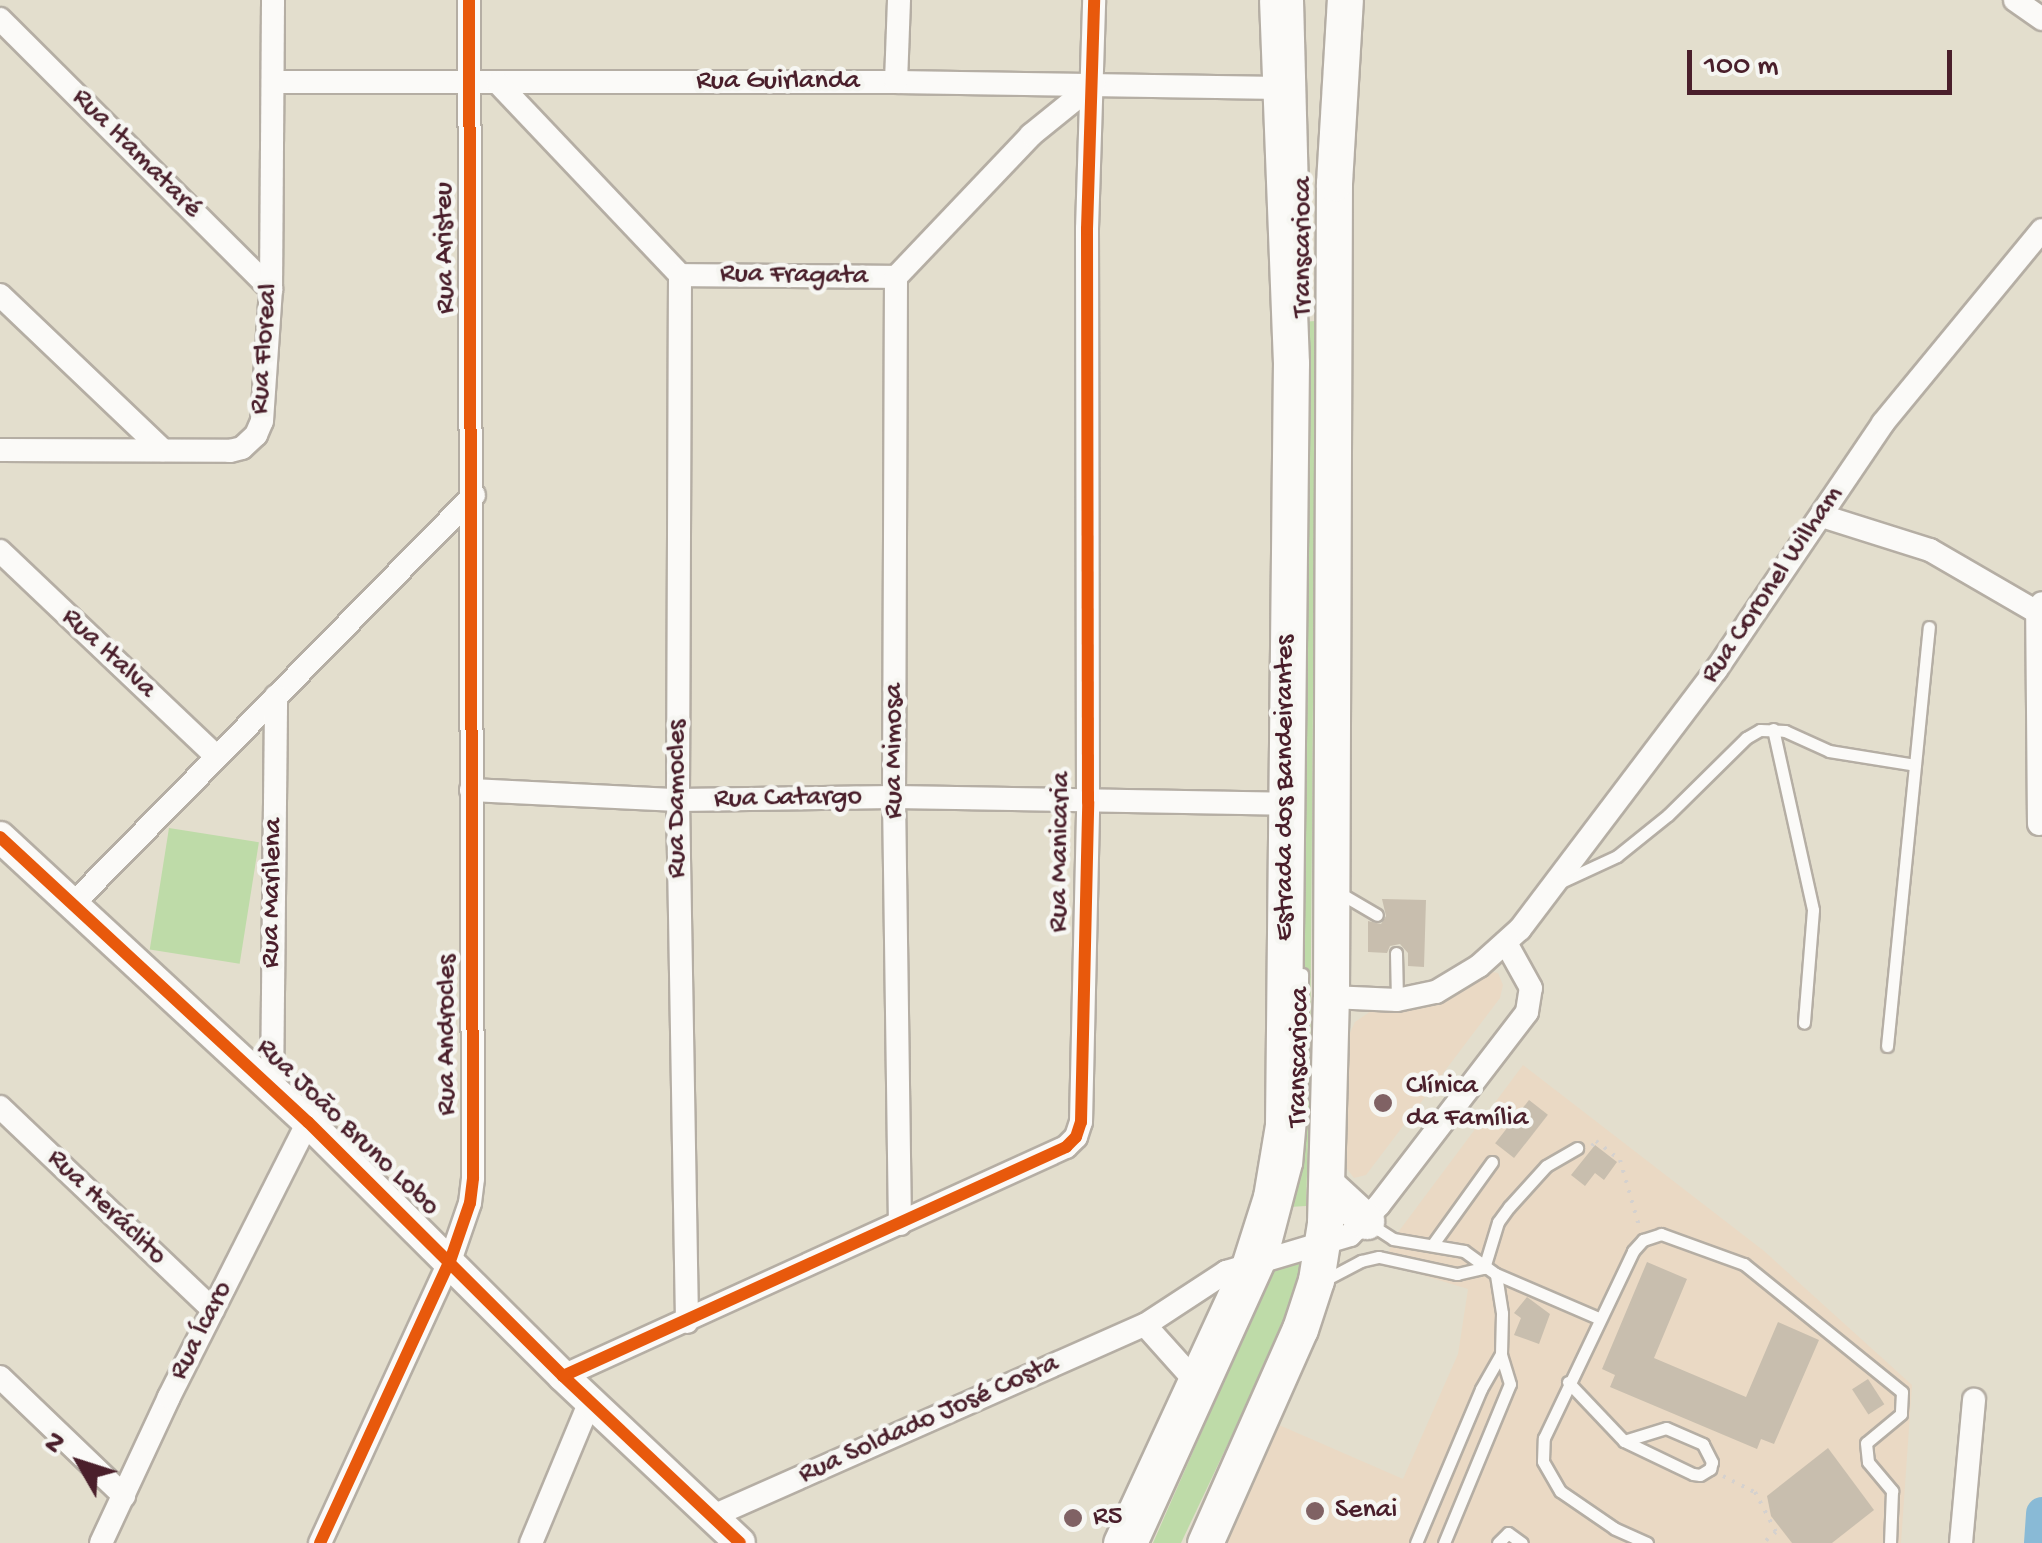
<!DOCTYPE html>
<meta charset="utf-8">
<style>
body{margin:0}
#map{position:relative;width:2042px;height:1543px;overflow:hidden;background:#e3decd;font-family:"Gochi Hand",sans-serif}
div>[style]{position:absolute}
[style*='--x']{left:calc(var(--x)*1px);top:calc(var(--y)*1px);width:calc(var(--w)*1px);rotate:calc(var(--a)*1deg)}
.built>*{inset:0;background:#ead9c4}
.green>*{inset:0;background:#bedba8;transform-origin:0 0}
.river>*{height:32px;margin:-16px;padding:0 16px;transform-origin:16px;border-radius:16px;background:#89bad6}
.building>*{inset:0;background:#c8beae;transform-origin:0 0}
.path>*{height:4px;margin-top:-2px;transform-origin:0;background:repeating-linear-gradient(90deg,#d5d1ce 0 2.5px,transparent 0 10.5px)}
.roads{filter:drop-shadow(2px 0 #b5aea4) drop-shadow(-2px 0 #b5aea4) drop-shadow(0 2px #b5aea4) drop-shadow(0 -2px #b5aea4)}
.lane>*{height:11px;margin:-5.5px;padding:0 5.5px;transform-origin:5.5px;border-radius:5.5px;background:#fbfaf8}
.street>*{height:22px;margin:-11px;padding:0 11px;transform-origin:11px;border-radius:11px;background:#fbfaf8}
.secondary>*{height:30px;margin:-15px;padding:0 15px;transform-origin:15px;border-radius:15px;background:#fbfaf8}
.primary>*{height:35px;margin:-17.5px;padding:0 17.5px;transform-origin:17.5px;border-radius:17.5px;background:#fbfaf8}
.cycleway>*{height:12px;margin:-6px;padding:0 6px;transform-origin:6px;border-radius:6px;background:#e8590c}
.dots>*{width:28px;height:28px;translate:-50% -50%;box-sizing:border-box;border:5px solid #f6f6f2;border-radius:50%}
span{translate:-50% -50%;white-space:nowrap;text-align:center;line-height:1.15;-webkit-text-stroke:9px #f6f6f2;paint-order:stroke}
.street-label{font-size:28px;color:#4a1f2b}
.poi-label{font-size:28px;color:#4a1f2b}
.left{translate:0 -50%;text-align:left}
.north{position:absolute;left:30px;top:1413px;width:100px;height:100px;-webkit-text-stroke:8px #f6f6f2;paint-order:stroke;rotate:309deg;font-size:28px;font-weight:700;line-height:40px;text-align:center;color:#4a1f2b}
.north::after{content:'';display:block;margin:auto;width:35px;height:45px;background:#4a1f2b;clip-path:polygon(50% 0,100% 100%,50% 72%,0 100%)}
.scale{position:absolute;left:1687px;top:50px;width:265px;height:45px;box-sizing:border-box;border:5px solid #4a1f2b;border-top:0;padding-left:12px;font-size:30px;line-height:35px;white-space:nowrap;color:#4a1f2b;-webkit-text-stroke:8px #f6f6f2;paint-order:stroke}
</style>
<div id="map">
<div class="built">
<i style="clip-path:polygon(1486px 971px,1498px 973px,1503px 985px,1500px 998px,1366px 1175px,1354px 1178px,1345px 1166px,1346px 1041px,1355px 1022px,1374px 1009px,1418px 1008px)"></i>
<i style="clip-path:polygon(1523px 1065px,1764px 1251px,1912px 1385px,1901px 1543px,1227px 1543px,1279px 1425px,1403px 1479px,1458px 1354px,1468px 1289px,1386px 1264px,1387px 1258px,1393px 1239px)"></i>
</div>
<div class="green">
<i style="clip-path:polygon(1316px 321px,1310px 1079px,1306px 1206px,1289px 1207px,1300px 1146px,1303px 1076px,1299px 322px)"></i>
<i style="left:169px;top:828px;width:91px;height:123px;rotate:9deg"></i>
<i style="clip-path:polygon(1306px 1254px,1287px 1319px,1181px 1543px,1153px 1543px,1277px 1260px)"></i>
</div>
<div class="river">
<i style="--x:2040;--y:1543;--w:30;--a:-86"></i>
</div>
<div class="building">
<i style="clip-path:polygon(1382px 899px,1426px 900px,1424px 967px,1408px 966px,1408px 953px,1400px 944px,1390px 946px,1387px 953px,1368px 952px,1368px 921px,1381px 924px,1386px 916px)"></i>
<i style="left:1529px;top:1100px;width:24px;height:55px;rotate:38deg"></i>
<i style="clip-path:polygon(1595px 1145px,1617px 1162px,1604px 1180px,1595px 1173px,1585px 1186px,1571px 1175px)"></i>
<i style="clip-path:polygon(1647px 1262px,1687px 1279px,1654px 1358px,1746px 1397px,1778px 1322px,1819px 1340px,1774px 1444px,1761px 1439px,1757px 1449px,1610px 1387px,1615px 1375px,1602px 1369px)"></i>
<i style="clip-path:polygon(1527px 1297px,1550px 1314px,1539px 1344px,1514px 1335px,1521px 1318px,1514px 1313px)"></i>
<i style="left:1868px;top:1379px;width:30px;height:19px;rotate:57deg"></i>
<i style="clip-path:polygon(1828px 1448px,1874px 1510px,1832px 1543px,1792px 1543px,1771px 1516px,1767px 1496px)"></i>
</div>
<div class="path">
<i style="--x:1592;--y:1146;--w:6;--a:-51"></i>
<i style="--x:1596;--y:1141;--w:31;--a:38"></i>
<i style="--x:1620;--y:1160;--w:69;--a:73.9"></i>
<i style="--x:1723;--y:1476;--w:36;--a:27"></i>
<i style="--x:1755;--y:1492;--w:45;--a:62.3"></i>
<i style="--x:1776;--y:1532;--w:17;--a:140"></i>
</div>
<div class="roads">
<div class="lane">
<i style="--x:1297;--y:0;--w:261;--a:88.5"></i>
<i style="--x:1773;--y:729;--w:185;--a:77.5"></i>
<i style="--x:1813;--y:910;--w:113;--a:94.6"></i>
<i style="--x:1561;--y:882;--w:62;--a:-24.9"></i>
<i style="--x:1617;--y:856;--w:65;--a:-38.8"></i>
<i style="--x:1668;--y:815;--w:110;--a:-44.6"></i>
<i style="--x:1746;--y:738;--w:16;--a:-30"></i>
<i style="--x:1760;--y:730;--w:25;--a:2"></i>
<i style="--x:1785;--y:731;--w:48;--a:24.4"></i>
<i style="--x:1829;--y:751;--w:87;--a:9.2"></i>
<i style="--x:1338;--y:892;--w:45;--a:30.5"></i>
<i style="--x:1396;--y:953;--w:47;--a:88.8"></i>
<i style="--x:1887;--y:1046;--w:421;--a:-84.3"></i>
<i style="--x:1301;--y:1096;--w:122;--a:-89.5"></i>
<i style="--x:1370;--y:1224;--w:27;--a:33"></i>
<i style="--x:1393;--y:1239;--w:72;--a:9.6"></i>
<i style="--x:1464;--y:1251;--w:39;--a:36"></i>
<i style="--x:1496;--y:1274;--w:111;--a:23.3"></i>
<i style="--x:1433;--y:1244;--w:101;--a:-54.3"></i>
<i style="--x:1484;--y:1268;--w:48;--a:-73.1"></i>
<i style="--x:1498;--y:1222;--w:19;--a:-54"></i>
<i style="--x:1509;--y:1207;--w:55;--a:-47.9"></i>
<i style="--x:1546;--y:1166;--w:36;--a:-30"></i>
<i style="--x:1325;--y:1280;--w:41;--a:-27.8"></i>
<i style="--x:1361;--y:1261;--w:18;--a:-13"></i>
<i style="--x:1379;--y:1257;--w:80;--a:12.3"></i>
<i style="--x:1457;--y:1274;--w:28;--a:-13"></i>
<i style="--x:1568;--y:1382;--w:81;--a:46.5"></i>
<i style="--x:1624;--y:1441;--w:76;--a:25.6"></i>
<i style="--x:1693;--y:1474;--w:7;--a:8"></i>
<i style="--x:1700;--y:1475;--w:12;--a:-31"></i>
<i style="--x:1710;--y:1469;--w:7;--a:-74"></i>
<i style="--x:1712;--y:1462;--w:20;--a:-117"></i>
<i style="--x:1703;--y:1444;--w:40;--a:-156.6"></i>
<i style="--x:1666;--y:1428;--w:44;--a:162.8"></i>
<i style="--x:1142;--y:1543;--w:312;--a:-65.6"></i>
<i style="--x:1271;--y:1259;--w:98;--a:-75.3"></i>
<i style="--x:1296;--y:1164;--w:45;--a:-84.9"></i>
<i style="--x:1416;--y:1543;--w:167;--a:-67.1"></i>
<i style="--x:1481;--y:1389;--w:40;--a:-60.3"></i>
<i style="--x:1444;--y:1543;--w:172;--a:-67.5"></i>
<i style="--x:1510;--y:1384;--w:31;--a:-107"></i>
<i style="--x:1501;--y:1354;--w:41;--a:-88.6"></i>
<i style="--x:1502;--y:1313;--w:39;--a:-99"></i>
<i style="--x:1498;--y:1543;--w:14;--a:-45"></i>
<i style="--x:1508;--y:1533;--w:17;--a:36"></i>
<i style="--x:1647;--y:1543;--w:36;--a:-156"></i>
<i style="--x:1614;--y:1528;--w:65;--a:-145.6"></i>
<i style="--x:1560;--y:1491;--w:34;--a:-120"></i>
<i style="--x:1543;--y:1461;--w:23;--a:-88"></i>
<i style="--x:1544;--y:1438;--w:207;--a:-64.5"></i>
<i style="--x:1633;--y:1251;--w:15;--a:-48"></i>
<i style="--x:1643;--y:1240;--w:19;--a:-18"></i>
<i style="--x:1661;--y:1234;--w:88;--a:19.9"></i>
<i style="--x:1744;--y:1264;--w:203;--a:39"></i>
<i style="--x:1902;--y:1392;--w:22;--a:93"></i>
<i style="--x:1901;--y:1414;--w:45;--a:140.4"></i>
<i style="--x:1866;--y:1443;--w:19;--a:84"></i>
<i style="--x:1868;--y:1462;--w:38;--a:50"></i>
<i style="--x:1892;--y:1491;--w:52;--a:92.2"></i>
</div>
<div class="street">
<i style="--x:2015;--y:0;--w:33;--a:35"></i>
<i style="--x:0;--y:19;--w:383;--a:44.9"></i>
<i style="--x:275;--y:82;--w:621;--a:0"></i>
<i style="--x:896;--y:82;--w:385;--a:0.9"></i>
<i style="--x:896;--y:82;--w:82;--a:-87.9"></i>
<i style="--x:498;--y:83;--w:265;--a:46.5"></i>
<i style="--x:680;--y:275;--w:216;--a:0.5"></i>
<i style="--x:896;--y:277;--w:196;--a:-46.4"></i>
<i style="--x:1031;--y:135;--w:81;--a:-39"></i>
<i style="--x:680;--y:275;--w:525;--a:90.22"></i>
<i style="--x:678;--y:800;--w:522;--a:89.01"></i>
<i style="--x:896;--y:277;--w:520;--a:90.22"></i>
<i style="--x:894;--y:797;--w:427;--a:89.2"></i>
<i style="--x:0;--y:295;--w:225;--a:43.6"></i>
<i style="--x:0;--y:450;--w:230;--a:0.2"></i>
<i style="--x:230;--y:451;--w:12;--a:-14"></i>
<i style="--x:242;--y:448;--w:19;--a:-43"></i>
<i style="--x:256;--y:435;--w:15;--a:-67"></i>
<i style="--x:262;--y:421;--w:132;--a:-86.1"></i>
<i style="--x:271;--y:289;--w:289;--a:-89.6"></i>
<i style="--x:1822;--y:516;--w:113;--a:17.5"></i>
<i style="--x:1930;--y:550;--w:124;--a:30.1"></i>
<i style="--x:0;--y:551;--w:298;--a:43.5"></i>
<i style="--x:471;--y:790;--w:207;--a:2.8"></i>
<i style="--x:678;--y:800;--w:216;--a:-0.8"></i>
<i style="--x:894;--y:797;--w:391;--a:1"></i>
<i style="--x:2039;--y:824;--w:212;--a:-90.5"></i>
<i style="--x:2037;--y:612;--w:10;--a:-61"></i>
<i style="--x:72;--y:905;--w:574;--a:-45.56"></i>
<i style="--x:1331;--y:997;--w:66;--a:2.6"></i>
<i style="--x:1397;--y:1000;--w:40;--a:-12"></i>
<i style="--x:1436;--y:992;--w:50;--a:-31.2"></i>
<i style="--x:1479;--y:966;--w:55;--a:-42.1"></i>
<i style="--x:1520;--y:929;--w:325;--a:-52.9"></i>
<i style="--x:1716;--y:670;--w:298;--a:-55.9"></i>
<i style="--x:1883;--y:423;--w:250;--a:-50.5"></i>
<i style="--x:272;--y:1089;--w:393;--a:-89.4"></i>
<i style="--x:0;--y:1107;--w:294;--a:43.6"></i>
<i style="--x:1145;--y:1325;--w:78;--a:48.1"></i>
<i style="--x:563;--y:1376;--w:553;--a:-24.48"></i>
<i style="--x:1066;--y:1147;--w:14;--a:-45"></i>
<i style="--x:1076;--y:1137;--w:16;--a:-72"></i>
<i style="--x:1081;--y:1122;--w:320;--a:-88.7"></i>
<i style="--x:1088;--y:802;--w:573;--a:-90.1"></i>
<i style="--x:1087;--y:229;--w:229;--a:-88.2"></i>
<i style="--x:0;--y:1377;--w:172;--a:43.8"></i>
<i style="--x:713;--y:1516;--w:472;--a:-23.9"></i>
<i style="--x:1145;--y:1325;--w:97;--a:-33.2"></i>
<i style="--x:1226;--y:1272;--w:129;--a:-16.6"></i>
<i style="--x:1350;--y:1235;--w:42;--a:-46"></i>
<i style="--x:1379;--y:1205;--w:243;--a:-52.5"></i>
<i style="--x:1527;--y:1012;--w:24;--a:-81"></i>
<i style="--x:1531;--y:988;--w:51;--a:-119.1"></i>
<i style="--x:101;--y:1543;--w:161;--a:-65"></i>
<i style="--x:169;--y:1397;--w:308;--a:-63.2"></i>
<i style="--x:320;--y:1543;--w:311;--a:-65.3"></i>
<i style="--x:450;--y:1261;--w:61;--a:-71"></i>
<i style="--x:470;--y:1203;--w:25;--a:-83"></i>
<i style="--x:473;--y:1178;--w:1178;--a:-90.19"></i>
<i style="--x:531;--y:1543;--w:154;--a:-67.4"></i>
<i style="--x:1961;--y:1543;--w:144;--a:-84.8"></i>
</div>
<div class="secondary">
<i style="--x:0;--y:837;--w:420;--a:42.8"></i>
<i style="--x:308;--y:1122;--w:360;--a:44.9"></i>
<i style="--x:563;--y:1376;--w:243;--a:43.3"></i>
</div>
<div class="primary">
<i style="--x:1328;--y:1186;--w:52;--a:42.6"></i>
<i style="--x:1121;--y:1543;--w:305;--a:-65.2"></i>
<i style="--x:1249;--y:1266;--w:72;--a:-72.3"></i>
<i style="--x:1271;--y:1197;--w:73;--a:-80.5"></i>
<i style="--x:1283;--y:1125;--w:762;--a:-89.4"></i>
<i style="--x:1291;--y:363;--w:363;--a:-92.2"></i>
<i style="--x:1205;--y:1543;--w:234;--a:-66.1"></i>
<i style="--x:1300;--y:1329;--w:52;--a:-71.9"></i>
<i style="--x:1316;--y:1280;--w:58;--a:-81"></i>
<i style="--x:1325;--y:1223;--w:226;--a:-88.5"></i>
<i style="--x:1331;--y:997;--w:814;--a:-89.79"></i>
<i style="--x:1334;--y:183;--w:183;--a:-86.6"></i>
</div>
</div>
<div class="cycleway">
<i style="--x:0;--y:837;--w:420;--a:42.8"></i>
<i style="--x:308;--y:1122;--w:360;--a:44.9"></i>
<i style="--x:563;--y:1376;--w:243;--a:43.3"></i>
<i style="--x:563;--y:1376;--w:553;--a:-24.48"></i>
<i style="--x:1066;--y:1147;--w:14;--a:-45"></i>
<i style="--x:1076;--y:1137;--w:16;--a:-72"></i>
<i style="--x:1081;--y:1122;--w:320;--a:-88.7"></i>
<i style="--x:1088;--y:802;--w:573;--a:-90.1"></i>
<i style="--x:1087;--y:229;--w:229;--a:-88.2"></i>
<i style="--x:320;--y:1543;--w:311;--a:-65.3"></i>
<i style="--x:450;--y:1261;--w:61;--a:-71"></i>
<i style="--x:470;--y:1203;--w:25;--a:-83"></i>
<i style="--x:473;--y:1178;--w:1178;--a:-90.19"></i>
</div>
<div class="dots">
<i style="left:1383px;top:1103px;background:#806264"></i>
<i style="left:1315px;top:1511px;background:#806264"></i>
<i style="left:1073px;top:1518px;background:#806264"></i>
</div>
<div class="street-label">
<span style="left:778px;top:82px">Rua Guirlanda</span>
<span style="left:136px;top:154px;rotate:45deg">Rua Itamataré</span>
<span style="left:1304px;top:247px;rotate:-90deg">Transcarioca</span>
<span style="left:446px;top:248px;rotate:-91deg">Rua Aristeu</span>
<span style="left:794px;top:276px;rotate:1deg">Rua Fragata</span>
<span style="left:265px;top:349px;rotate:-86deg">Rua Floreal</span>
<span style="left:1773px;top:585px;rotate:-56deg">Rua Coronel Wilham</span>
<span style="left:108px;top:654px;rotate:43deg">Rua Italva</span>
<span style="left:895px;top:751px;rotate:-90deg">Rua Mimosa</span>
<span style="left:1286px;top:788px;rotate:-90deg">Estrada dos Bandeirantes</span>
<span style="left:678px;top:799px;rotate:-90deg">Rua Damocles</span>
<span style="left:788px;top:799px;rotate:-1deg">Rua Catargo</span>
<span style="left:1061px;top:852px;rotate:-89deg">Rua Manicaria</span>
<span style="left:273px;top:893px;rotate:-89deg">Rua Marilena</span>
<span style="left:448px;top:1035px;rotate:-90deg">Rua Androcles</span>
<span style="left:1300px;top:1057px;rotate:-89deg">Transcarioca</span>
<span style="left:347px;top:1128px;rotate:44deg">Rua João Bruno Lobo</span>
<span style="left:106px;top:1208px;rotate:44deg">Rua Heráclito</span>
<span style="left:202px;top:1331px;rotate:-63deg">Rua Ícaro</span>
<span style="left:929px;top:1420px;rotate:-24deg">Rua Soldado José Costa</span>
</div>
<div class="poi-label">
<span class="left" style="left:1406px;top:1103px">Clínica<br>da Família</span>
<span class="left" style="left:1335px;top:1511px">Senai</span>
<span class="left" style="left:1093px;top:1518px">R5</span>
</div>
<div class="north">N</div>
<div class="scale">100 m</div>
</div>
